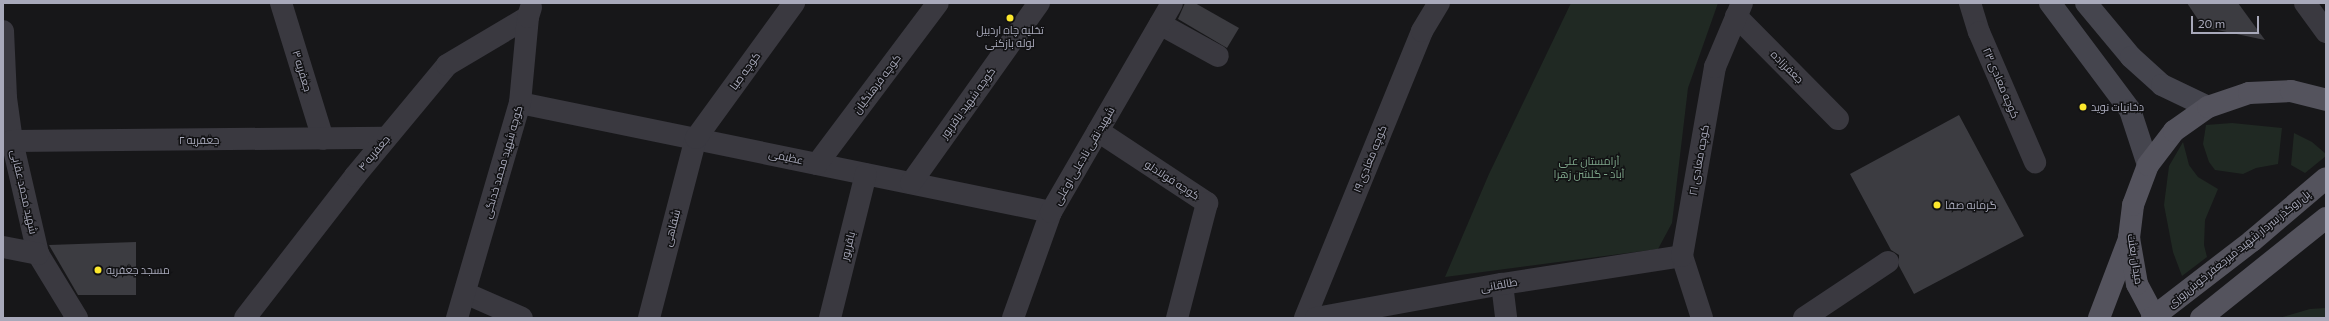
<!DOCTYPE html>
<meta charset="utf-8">
<style>
body{margin:0}
#map{position:relative;width:2329px;height:321px;overflow:hidden;background:#171719;font-family:Commissioner,Cairo,sans-serif}
div>[style]{position:absolute}
[style*='--x']{left:calc(var(--x)*1px);top:calc(var(--y)*1px);width:calc(var(--w)*1px);rotate:calc(var(--a)*1deg)}
.green>*{inset:0;background:#202923}
.building>*{inset:0;background:#3c3c41}
.minor>*{height:22px;margin:-11px;padding:0 11px;transform-origin:11px;border-radius:11px;background:#3a3940}
.secondary>*{height:22px;margin:-11px;padding:0 11px;transform-origin:11px;border-radius:11px;background:#45454e}
.primary>*{height:22px;margin:-11px;padding:0 11px;transform-origin:11px;border-radius:11px;background:#54535d}
.primary-bridge>*{height:22px;margin:-11px;padding:0 11px;transform-origin:11px;border-radius:11px;background:#54535d}
.dots>*{width:11px;height:11px;translate:-50% -50%;box-sizing:border-box;border:2px solid #121214;border-radius:50%}
span{translate:-50% -50%;white-space:nowrap;text-align:center;line-height:1.15;-webkit-text-stroke:3px #121214;paint-order:stroke}
.poi-label{font-size:11px;color:#a8a9ba}
.left{translate:0 -50%;text-align:left}
.street-label{font-size:11px;color:#a8a9ba}
.park-label{font-size:11px;color:#7ea68a}
.frame{position:absolute;inset:0;border:4px solid #a8a9ba;pointer-events:none}
.scale{position:absolute;left:2191px;top:16px;width:68px;height:18px;box-sizing:border-box;border:2px solid #a8a9ba;border-top:0;padding-left:5px;font-size:12px;line-height:14px;white-space:nowrap;color:#a8a9ba;-webkit-text-stroke:3px #121214;paint-order:stroke}
</style>
<div id="map">
<div class="green">
<i style="clip-path:polygon(1571px 3px,1718px 3px,1688px 88px,1672px 223px,1658px 249px,1445px 277px,1489px 174px)"></i>
<i style="clip-path:polygon(2232px 123px,2282px 128px,2278px 164px,2256px 168px,2243px 174px,2215px 170px,2209px 162px,2203px 144px,2206px 125px)"></i>
<i style="clip-path:polygon(2294px 133px,2312px 142px,2326px 154px,2326px 156px,2305px 173px,2291px 165px)"></i>
<i style="clip-path:polygon(2183px 142px,2189px 165px,2198px 177px,2218px 189px,2205px 220px,2204px 245px,2207px 257px,2182px 276px,2173px 252px,2164px 205px,2169px 166px)"></i>
<i style="clip-path:polygon(2326px 308px,2326px 318px,2279px 318px,2310px 309px)"></i>
</div>
<div class="building">
<i style="clip-path:polygon(1185px 3px,1195px 3px,1239px 28px,1227px 48px,1178px 19px)"></i>
<i style="clip-path:polygon(2187px 3px,2238px 3px,2265px 40px,2203px 27px)"></i>
<i style="clip-path:polygon(1959px 115px,2024px 236px,1914px 294px,1899px 266px,1899px 255px,1891px 250px,1850px 174px)"></i>
<i style="clip-path:polygon(136px 242px,136px 295px,78px 295px,49px 245px)"></i>
</div>
<div class="minor">
<i style="--x:281;--y:3;--w:142;--a:72.8"></i>
<i style="--x:1970;--y:3;--w:30;--a:73"></i>
<i style="--x:1979;--y:32;--w:142;--a:66.7"></i>
<i style="--x:2305;--y:3;--w:36;--a:54"></i>
<i style="--x:1736;--y:16;--w:145;--a:45.3"></i>
<i style="--x:1160;--y:24;--w:66;--a:28.9"></i>
<i style="--x:3;--y:31;--w:67;--a:87.4"></i>
<i style="--x:6;--y:98;--w:43;--a:82.1"></i>
<i style="--x:12;--y:141;--w:116;--a:77"></i>
<i style="--x:38;--y:254;--w:75;--a:58.6"></i>
<i style="--x:520;--y:103;--w:542;--a:11.6"></i>
<i style="--x:1098;--y:131;--w:131;--a:33.4"></i>
<i style="--x:1207;--y:203;--w:119;--a:104.6"></i>
<i style="--x:12;--y:141;--w:374;--a:-0.5"></i>
<i style="--x:817;--y:164;--w:201;--a:-53.1"></i>
<i style="--x:911;--y:183;--w:221;--a:-54.6"></i>
<i style="--x:3;--y:247;--w:36;--a:11"></i>
<i style="--x:1502;--y:284;--w:34;--a:83"></i>
<i style="--x:465;--y:293;--w:62;--a:23.7"></i>
<i style="--x:245;--y:318;--w:180;--a:-52.2"></i>
<i style="--x:355;--y:176;--w:144;--a:-50.3"></i>
<i style="--x:447;--y:65;--w:94;--a:-30.7"></i>
<i style="--x:457;--y:318;--w:224;--a:-73.7"></i>
<i style="--x:520;--y:103;--w:86;--a:-84.7"></i>
<i style="--x:528;--y:17;--w:10;--a:-73"></i>
<i style="--x:649;--y:318;--w:186;--a:-75.4"></i>
<i style="--x:696;--y:138;--w:167;--a:-54"></i>
<i style="--x:830;--y:318;--w:148;--a:-76"></i>
<i style="--x:1013;--y:318;--w:113;--a:-70.3"></i>
<i style="--x:1051;--y:212;--w:241;--a:-59.9"></i>
<i style="--x:1305;--y:318;--w:310;--a:-67.8"></i>
<i style="--x:1422;--y:31;--w:33;--a:-59"></i>
<i style="--x:1316;--y:318;--w:189;--a:-10.4"></i>
<i style="--x:1502;--y:284;--w:182;--a:-8.8"></i>
<i style="--x:1702;--y:318;--w:65;--a:-107.9"></i>
<i style="--x:1682;--y:256;--w:192;--a:-80.1"></i>
<i style="--x:1715;--y:67;--w:69;--a:-67.1"></i>
<i style="--x:1804;--y:318;--w:101;--a:-33.7"></i>
</div>
<div class="secondary">
<i style="--x:2050;--y:3;--w:134;--a:53.2"></i>
<i style="--x:2130;--y:110;--w:58;--a:71.9"></i>
<i style="--x:2086;--y:3;--w:70;--a:50.2"></i>
<i style="--x:2131;--y:57;--w:42;--a:42.1"></i>
<i style="--x:2162;--y:85;--w:51;--a:25.6"></i>
</div>
<div class="primary">
<i style="--x:2099;--y:318;--w:85;--a:-69.2"></i>
<i style="--x:2155;--y:318;--w:38;--a:-118"></i>
<i style="--x:2137;--y:284;--w:47;--a:-99.9"></i>
<i style="--x:2129;--y:238;--w:33;--a:-83"></i>
<i style="--x:2133;--y:205;--w:43;--a:-69.4"></i>
<i style="--x:2148;--y:165;--w:43;--a:-52.6"></i>
<i style="--x:2174;--y:131;--w:42;--a:-35.2"></i>
<i style="--x:2208;--y:107;--w:43;--a:-18.9"></i>
<i style="--x:2249;--y:93;--w:42;--a:-2.7"></i>
<i style="--x:2291;--y:91;--w:36;--a:14"></i>
<i style="--x:2201;--y:318;--w:160;--a:-38.7"></i>
</div>
<div class="primary-bridge">
<i style="--x:2152;--y:318;--w:126;--a:-37.6"></i>
<i style="--x:2252;--y:241;--w:97;--a:-40.4"></i>
</div>
<div class="dots">
<i style="left:1010px;top:18px;background:#fce82c"></i>
<i style="left:2083px;top:107px;background:#fce82c"></i>
<i style="left:1937px;top:205px;background:#fce82c"></i>
<i style="left:98px;top:270px;background:#fce82c"></i>
</div>
<div class="poi-label">
<span style="left:1010px;top:37px">تخلیه چاه اردبیل<br>لوله بازکنی</span>
<span class="left" style="left:2091px;top:107px">دخانیات نوید</span>
<span class="left" style="left:1945px;top:205px">گرمابه صفا</span>
<span class="left" style="left:106px;top:270px">مسجد جعفریه</span>
</div>
<div class="street-label">
<span style="left:1787px;top:67px;rotate:45deg">جعفرزاده</span>
<span style="left:302px;top:71px;rotate:73deg">جعفریه ۳</span>
<span style="left:745px;top:71px;rotate:-54deg">کوچه صبا</span>
<span style="left:2001px;top:83px;rotate:67deg">کوچه معادی ۲۳</span>
<span style="left:877px;top:84px;rotate:-53deg">کوچه فرهنگیان</span>
<span style="left:968px;top:103px;rotate:-54deg">کوچه شهید باقرپور</span>
<span style="left:199px;top:140px">جعفریه ۲</span>
<span style="left:374px;top:153px;rotate:-50deg">جعفریه ۴</span>
<span style="left:1084px;top:156px;rotate:-60deg">شهید نقی نادعلی اوغلی</span>
<span style="left:786px;top:157px;rotate:12deg">عظیمی</span>
<span style="left:1370px;top:159px;rotate:-68deg">کوچه معادی ۱۹</span>
<span style="left:1699px;top:160px;rotate:-80deg">کوچه معادی ۲۱</span>
<span style="left:503px;top:162px;rotate:-74deg">کوچه شهید محمد خدنگی</span>
<span style="left:1172px;top:180px;rotate:33deg">کوچه فولادلو</span>
<span style="left:24px;top:192px;rotate:77deg">شهید محمد عقابی</span>
<span style="left:672px;top:228px;rotate:-75deg">شفاهی</span>
<span style="left:848px;top:246px;rotate:-76deg">باقرپور</span>
<span style="left:2239px;top:249px;rotate:-39deg">پل روگذر سردار شهید میرجعفر خوش‌روزی</span>
<span style="left:2135px;top:259px;rotate:81deg">میدان بعثت</span>
<span style="left:1499px;top:285px;rotate:-10deg">طالقانی</span>
</div>
<div class="park-label">
<span style="left:1589px;top:168px">آرامستان علی<br>آباد - گلشن زهرا</span>
</div>
<div class="frame"></div>
<div class="scale">20 m</div>
</div>
